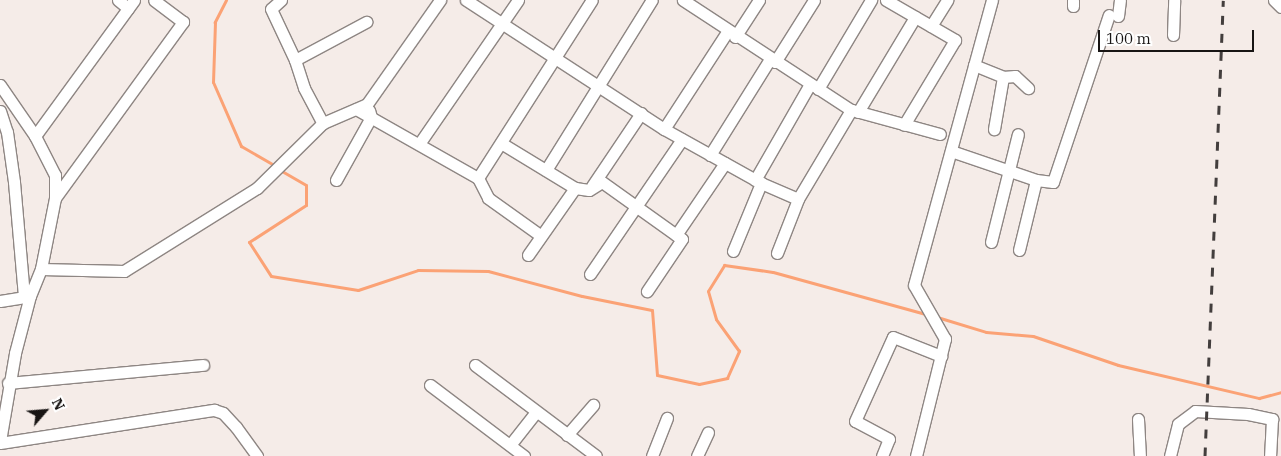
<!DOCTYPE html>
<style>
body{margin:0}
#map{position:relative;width:1281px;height:456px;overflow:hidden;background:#f5ece8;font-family:"IBM Plex Serif",serif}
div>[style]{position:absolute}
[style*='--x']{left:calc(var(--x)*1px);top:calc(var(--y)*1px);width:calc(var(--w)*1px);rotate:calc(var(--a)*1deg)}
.stream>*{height:3px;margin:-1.5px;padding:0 1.5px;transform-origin:1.5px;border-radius:1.5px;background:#fba275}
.roads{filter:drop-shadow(1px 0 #8e8683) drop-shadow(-1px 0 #8e8683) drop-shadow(0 1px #8e8683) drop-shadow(0 -1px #8e8683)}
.minor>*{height:11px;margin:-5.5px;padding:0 5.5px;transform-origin:5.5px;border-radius:5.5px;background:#fff}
.rail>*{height:3px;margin-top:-1.5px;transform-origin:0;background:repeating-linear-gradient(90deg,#433e3d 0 9px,transparent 0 18px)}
span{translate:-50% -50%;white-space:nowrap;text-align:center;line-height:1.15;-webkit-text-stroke:5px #fff;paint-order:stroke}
.north{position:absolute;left:20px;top:386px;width:50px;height:50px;-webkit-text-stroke:4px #fff;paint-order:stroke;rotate:63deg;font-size:14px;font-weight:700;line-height:20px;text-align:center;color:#181514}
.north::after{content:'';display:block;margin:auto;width:18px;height:22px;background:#181514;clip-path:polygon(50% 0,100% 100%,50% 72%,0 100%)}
.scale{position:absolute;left:1098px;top:30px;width:156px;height:22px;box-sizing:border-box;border:2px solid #181514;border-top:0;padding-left:6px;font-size:15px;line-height:18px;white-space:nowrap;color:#181514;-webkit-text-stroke:4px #fff;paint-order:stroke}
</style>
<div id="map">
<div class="stream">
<i style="--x:226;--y:0;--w:25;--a:117"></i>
<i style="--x:215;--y:22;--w:60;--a:91.9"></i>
<i style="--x:213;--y:82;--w:70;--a:66.4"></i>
<i style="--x:241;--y:146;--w:39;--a:30"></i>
<i style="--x:280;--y:170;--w:30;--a:30"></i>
<i style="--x:306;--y:185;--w:20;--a:90"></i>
<i style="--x:306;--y:205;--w:68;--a:147"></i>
<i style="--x:249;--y:242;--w:40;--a:57.1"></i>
<i style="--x:271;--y:276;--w:88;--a:9.1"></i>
<i style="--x:358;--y:290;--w:63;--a:-18.4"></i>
<i style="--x:418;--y:270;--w:70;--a:0.8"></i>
<i style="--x:488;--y:271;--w:97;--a:14.9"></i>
<i style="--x:582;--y:296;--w:71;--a:11.3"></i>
<i style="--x:652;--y:310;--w:65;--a:85.6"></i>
<i style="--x:657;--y:375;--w:43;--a:12.1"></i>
<i style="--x:699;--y:384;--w:29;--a:-12"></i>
<i style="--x:727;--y:378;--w:30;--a:-66"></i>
<i style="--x:739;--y:351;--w:39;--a:-126"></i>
<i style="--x:716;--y:319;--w:29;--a:-106"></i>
<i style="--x:708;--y:291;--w:31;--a:-58"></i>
<i style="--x:724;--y:265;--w:49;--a:8.1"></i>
<i style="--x:773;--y:272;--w:159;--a:15.4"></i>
<i style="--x:937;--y:317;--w:51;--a:17"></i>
<i style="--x:986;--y:332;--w:47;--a:4.9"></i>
<i style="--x:1033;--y:336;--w:90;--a:18.8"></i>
<i style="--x:1118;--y:365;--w:145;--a:13.2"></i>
<i style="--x:1259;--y:398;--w:23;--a:-15"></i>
</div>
<div class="roads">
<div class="minor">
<i style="--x:118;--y:0;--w:13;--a:39"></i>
<i style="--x:281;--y:0;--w:13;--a:138"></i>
<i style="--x:271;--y:9;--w:56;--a:64.8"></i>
<i style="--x:295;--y:60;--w:29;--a:72"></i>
<i style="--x:304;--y:88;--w:40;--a:62"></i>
<i style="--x:466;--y:0;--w:236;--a:33.1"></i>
<i style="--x:664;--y:129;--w:111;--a:29.1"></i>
<i style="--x:761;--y:183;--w:40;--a:23.4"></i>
<i style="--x:798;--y:199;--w:104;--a:-59.2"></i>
<i style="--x:851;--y:110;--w:201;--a:-146.8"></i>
<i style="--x:886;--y:0;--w:80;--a:30.1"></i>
<i style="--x:955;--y:40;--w:99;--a:121"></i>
<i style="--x:1274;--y:0;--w:10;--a:45"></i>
<i style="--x:1073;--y:6;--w:6;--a:-90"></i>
<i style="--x:1118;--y:16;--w:16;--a:-83"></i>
<i style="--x:931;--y:26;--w:31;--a:-58"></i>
<i style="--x:1173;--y:35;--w:35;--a:-88"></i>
<i style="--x:735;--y:37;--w:44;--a:-57"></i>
<i style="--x:295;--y:60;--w:81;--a:-28.2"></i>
<i style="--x:775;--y:62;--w:73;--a:-57.8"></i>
<i style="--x:974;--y:65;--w:31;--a:22"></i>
<i style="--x:1003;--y:77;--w:53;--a:99.8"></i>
<i style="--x:1003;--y:77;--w:12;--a:-5"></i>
<i style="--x:1015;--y:76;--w:18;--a:43"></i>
<i style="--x:0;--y:85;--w:62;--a:55.5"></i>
<i style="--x:35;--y:136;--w:44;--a:62.9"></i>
<i style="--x:55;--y:175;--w:23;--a:90"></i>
<i style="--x:55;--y:198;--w:72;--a:101.2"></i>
<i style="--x:818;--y:89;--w:104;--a:-59.2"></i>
<i style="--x:356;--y:109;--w:140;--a:29.5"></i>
<i style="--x:478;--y:178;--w:211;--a:-57.4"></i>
<i style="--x:852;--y:110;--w:91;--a:15.3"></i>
<i style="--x:0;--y:111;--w:22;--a:72"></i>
<i style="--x:7;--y:132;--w:50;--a:82"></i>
<i style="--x:14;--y:182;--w:115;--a:85"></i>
<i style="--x:858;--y:112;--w:111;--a:-59"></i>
<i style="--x:664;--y:129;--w:116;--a:-57"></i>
<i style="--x:35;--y:136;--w:168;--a:-53.9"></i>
<i style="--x:501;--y:143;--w:87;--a:31.3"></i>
<i style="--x:575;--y:188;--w:14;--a:8"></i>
<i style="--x:589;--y:190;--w:15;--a:-32"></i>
<i style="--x:602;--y:182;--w:98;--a:35.5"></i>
<i style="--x:682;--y:239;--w:63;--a:123.9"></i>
<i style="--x:419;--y:144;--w:175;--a:-55.5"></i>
<i style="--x:951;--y:151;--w:90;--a:18.8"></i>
<i style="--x:1036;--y:180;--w:17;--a:7"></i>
<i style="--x:1053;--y:182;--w:176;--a:-71.5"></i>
<i style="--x:710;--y:155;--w:113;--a:-58"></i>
<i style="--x:546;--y:170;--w:200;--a:-58.1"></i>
<i style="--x:478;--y:178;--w:22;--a:63"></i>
<i style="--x:488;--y:198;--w:65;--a:35.6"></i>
<i style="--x:336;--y:180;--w:72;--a:-60.9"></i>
<i style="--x:371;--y:117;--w:7;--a:-106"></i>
<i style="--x:755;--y:180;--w:111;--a:-60.2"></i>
<i style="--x:592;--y:186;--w:88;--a:-56.1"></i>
<i style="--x:55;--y:198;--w:218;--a:-54"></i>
<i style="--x:183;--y:22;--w:36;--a:-143"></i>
<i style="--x:676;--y:235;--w:87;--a:-55.8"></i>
<i style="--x:991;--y:242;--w:111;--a:-76"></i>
<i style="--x:1019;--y:250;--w:72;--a:-76.3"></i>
<i style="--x:733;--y:251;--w:74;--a:-67.6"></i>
<i style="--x:777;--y:253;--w:58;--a:-68.7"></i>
<i style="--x:528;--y:255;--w:82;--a:-55"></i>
<i style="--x:590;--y:274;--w:163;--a:-55.7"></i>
<i style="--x:0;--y:301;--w:30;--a:-9"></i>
<i style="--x:475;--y:365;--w:151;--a:36.9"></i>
<i style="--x:8;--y:383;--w:196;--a:-5.3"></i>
<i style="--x:430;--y:385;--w:118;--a:37.1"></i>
<i style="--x:1138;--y:419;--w:37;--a:87"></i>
<i style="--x:567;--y:435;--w:40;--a:-49"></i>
<i style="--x:0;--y:441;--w:89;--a:-80.3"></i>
<i style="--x:15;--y:353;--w:59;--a:-75.3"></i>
<i style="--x:30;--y:296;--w:29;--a:-68"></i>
<i style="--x:41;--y:269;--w:83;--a:1.4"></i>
<i style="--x:124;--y:271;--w:157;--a:-32"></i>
<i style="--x:257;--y:188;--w:93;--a:-44.6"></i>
<i style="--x:323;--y:123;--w:48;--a:-23.4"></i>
<i style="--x:367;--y:104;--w:127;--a:-54.9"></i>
<i style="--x:0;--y:443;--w:217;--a:-8.8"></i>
<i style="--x:214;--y:410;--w:9;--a:18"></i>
<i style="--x:223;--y:413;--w:19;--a:47"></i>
<i style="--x:236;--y:427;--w:36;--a:54"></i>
<i style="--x:510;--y:445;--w:42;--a:-51.8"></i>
<i style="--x:652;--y:456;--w:41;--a:-68.5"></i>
<i style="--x:697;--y:456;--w:26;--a:-65"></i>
<i style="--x:882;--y:456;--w:18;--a:-68"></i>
<i style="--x:889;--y:439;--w:38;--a:-152"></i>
<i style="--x:855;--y:421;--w:92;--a:-65.7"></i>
<i style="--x:893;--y:337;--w:52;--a:21.6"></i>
<i style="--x:916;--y:456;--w:121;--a:-76.1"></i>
<i style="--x:945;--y:339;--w:62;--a:-119.9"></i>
<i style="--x:914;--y:285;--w:295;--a:-74.7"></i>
<i style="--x:1170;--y:456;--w:33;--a:-76"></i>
<i style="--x:1178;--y:424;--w:21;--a:-37"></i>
<i style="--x:1195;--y:411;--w:53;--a:3.2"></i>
<i style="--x:1248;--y:414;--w:25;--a:12"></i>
<i style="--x:1272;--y:419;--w:37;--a:93"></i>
</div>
</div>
<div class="rail">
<i style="--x:1205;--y:456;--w:456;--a:-87.7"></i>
</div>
<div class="north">N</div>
<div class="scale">100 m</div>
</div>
